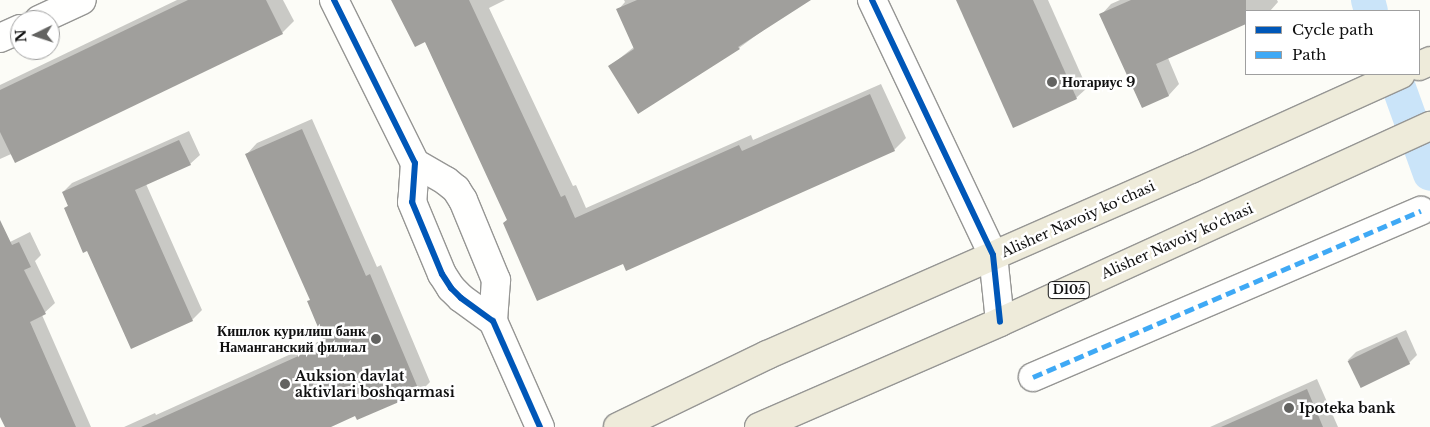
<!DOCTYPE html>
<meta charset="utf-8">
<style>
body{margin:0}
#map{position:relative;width:1430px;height:427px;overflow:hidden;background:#fcfcf7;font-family:"Libre Baskerville",serif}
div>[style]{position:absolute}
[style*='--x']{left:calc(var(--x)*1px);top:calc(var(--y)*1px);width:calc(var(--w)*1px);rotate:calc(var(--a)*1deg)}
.shadow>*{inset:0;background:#0003}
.canal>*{height:34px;margin:-17px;padding:0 17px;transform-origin:17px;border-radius:17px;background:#cae4f9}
.building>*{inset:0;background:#a09f9c;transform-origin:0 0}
.roads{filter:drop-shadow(1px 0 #969694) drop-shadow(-1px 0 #969694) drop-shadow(0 1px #969694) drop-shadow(0 -1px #969694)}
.minor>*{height:28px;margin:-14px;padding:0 14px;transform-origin:14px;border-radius:14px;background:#fffffe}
.major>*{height:28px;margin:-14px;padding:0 14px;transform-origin:14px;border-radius:14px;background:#eeebda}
.quiet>*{height:5px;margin-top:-2.5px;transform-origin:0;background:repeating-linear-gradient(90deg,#3fa9f5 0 10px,transparent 0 15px)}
.cycleway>*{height:6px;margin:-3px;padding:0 3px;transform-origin:3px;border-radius:3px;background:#0057b8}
.dots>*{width:14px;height:14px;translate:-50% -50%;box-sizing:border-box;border:2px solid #fff;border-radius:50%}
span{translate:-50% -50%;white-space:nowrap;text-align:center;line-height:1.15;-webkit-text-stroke:5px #fff;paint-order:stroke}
.shield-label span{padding:1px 4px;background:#fff;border:1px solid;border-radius:4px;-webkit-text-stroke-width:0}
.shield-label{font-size:12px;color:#101010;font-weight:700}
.poi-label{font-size:14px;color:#101010;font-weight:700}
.left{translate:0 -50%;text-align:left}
.right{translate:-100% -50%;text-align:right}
.street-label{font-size:14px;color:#101010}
.legend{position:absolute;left:1245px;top:10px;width:175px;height:65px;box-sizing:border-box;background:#fff;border:1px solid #9f9f9f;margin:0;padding:6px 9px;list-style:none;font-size:15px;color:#101010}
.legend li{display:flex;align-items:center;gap:10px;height:25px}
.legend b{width:25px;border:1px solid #9f9f9f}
.north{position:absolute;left:10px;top:10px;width:50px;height:50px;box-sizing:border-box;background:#fff;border:1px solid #9f9f9f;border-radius:50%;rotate:266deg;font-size:14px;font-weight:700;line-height:20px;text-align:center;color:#101010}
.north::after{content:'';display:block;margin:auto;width:18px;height:22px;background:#636361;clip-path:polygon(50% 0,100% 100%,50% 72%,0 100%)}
</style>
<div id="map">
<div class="shadow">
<i style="clip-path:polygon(177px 0,283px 0,294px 21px,282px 33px,0 159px,0 85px)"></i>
<i style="clip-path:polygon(392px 0,505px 0,489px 8px,573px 186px,576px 185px,586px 208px,751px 135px,753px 140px,881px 84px,906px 138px,894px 150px,623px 262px,504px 223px,508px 219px,425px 41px)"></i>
<i style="clip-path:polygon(624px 0,804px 0,739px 48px,610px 66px,634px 47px,618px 10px,625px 2px)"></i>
<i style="clip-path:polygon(957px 0,1048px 0,1087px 88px,1076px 98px)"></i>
<i style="clip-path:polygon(1120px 0,1277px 0,1278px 2px,1270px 11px,1246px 11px,1246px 23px,1168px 58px,1179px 84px,1169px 95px,1142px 107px,1101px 15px,1111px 4px)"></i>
<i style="clip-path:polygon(312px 119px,377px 267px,381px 265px,430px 382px,420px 392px,356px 414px,328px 427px,124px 427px,155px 413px,156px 415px,324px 339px,311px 300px,247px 154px,257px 143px)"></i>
<i style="clip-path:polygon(189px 131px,200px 155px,190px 164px,146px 184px,202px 310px,192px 320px,131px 347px,88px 249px,65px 208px,69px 205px,63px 192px,72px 183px)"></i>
<i style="clip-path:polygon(30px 232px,41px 255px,35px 261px,55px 303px,42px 315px,91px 427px,6px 427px,0 414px,0 247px)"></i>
<i style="clip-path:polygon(1406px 330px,1417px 355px,1409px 363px,1348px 360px,1356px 352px)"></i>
<i style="clip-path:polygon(1317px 379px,1338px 427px,1210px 427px)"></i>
</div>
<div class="canal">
<i style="--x:1368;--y:0;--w:11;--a:75"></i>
<i style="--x:1394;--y:74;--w:106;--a:70.2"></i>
</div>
<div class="building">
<i style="clip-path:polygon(188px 0,266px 0,283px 34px,15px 163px,0 132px,0 90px)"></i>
<i style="clip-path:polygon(391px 0,469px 0,561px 197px,565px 195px,575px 218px,739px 145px,742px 151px,870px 94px,895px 151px,626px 271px,623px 264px,537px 301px,503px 223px,507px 220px,425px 42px,415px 47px)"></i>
<i style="clip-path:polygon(637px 0,811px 0,738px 47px,740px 49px,638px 114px,608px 66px,634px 49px,616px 9px)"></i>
<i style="clip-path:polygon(956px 0,1033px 0,1077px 99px,1013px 128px)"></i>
<i style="clip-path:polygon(1131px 0,1246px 0,1246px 24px,1156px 64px,1169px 96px,1142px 108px,1099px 14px)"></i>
<i style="clip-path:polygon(302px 129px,366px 276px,370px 274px,420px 393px,357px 420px,355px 416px,331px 427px,141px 427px,325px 344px,307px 301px,310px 300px,245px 154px)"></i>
<i style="clip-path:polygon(179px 140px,191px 165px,135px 190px,193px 321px,131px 349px,87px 251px,83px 253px,64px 208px,68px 206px,62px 192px)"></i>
<i style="clip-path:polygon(0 220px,12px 245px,19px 242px,31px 267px,24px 270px,46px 314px,30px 322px,76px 427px,5px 427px,0 417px)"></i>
<i style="left:1397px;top:337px;width:30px;height:55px;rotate:64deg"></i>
<i style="clip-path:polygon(1307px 389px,1323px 427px,1221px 427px)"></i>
</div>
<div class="roads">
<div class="minor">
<i style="--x:334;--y:0;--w:182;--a:63.6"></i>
<i style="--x:415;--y:163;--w:39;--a:94"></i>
<i style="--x:412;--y:202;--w:78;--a:67.4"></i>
<i style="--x:442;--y:274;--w:17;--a:57"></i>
<i style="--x:451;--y:288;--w:14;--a:45"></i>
<i style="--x:461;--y:298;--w:39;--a:36"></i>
<i style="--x:493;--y:321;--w:116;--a:66.1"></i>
<i style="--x:872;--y:0;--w:282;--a:64.6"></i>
<i style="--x:993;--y:255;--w:67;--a:84"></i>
<i style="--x:39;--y:20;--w:47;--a:-24.9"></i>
<i style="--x:0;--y:38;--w:22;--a:-24"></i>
<i style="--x:415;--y:163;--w:36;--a:30"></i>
<i style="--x:446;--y:181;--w:13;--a:39"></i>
<i style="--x:456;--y:189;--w:13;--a:58"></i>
<i style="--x:463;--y:200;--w:87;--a:67.6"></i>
<i style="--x:496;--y:280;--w:41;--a:94.2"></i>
<i style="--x:1033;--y:377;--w:422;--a:-23.2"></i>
</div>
<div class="major">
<i style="--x:1419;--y:66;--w:12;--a:-24"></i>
<i style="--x:618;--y:427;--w:165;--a:-25.8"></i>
<i style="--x:767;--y:355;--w:463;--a:-23.7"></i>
<i style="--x:1191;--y:169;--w:230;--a:-24.3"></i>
<i style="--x:759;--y:427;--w:263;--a:-23.5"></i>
<i style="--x:1000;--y:322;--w:473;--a:-24.5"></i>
</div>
</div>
<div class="quiet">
<i style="--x:1033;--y:377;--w:422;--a:-23.2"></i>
</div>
<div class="cycleway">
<i style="--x:334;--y:0;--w:182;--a:63.6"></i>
<i style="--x:415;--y:163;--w:39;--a:94"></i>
<i style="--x:412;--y:202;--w:78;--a:67.4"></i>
<i style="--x:442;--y:274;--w:17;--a:57"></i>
<i style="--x:451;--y:288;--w:14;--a:45"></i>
<i style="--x:461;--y:298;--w:39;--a:36"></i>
<i style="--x:493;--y:321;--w:116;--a:66.1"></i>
<i style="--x:872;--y:0;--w:282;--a:64.6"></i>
<i style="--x:993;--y:255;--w:67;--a:84"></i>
</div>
<div class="dots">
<i style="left:1052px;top:82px;background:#636361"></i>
<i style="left:376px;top:339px;background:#636361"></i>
<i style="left:285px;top:384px;background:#636361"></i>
<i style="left:1289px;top:408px;background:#636361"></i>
</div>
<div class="shield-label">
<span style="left:1069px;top:290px">D105</span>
</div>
<div class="poi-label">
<span class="left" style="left:1062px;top:82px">Нотариус 9</span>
<span class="right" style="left:366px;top:339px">Кишлок курилиш банк<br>Наманганский филиал</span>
<span class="left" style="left:295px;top:384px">Auksion davlat<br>aktivlari boshqarmasi</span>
<span class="left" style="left:1299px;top:408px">Ipoteka bank</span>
</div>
<div class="street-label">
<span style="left:1078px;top:219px;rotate:-24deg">Alisher Navoiy koʻchasi</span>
<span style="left:1177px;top:241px;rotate:-24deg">Alisher Navoiy ko'chasi</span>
</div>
<ul class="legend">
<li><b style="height:6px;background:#0057b8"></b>Cycle path</li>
<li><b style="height:6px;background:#3fa9f5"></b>Path</li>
</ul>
<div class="north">N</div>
</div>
